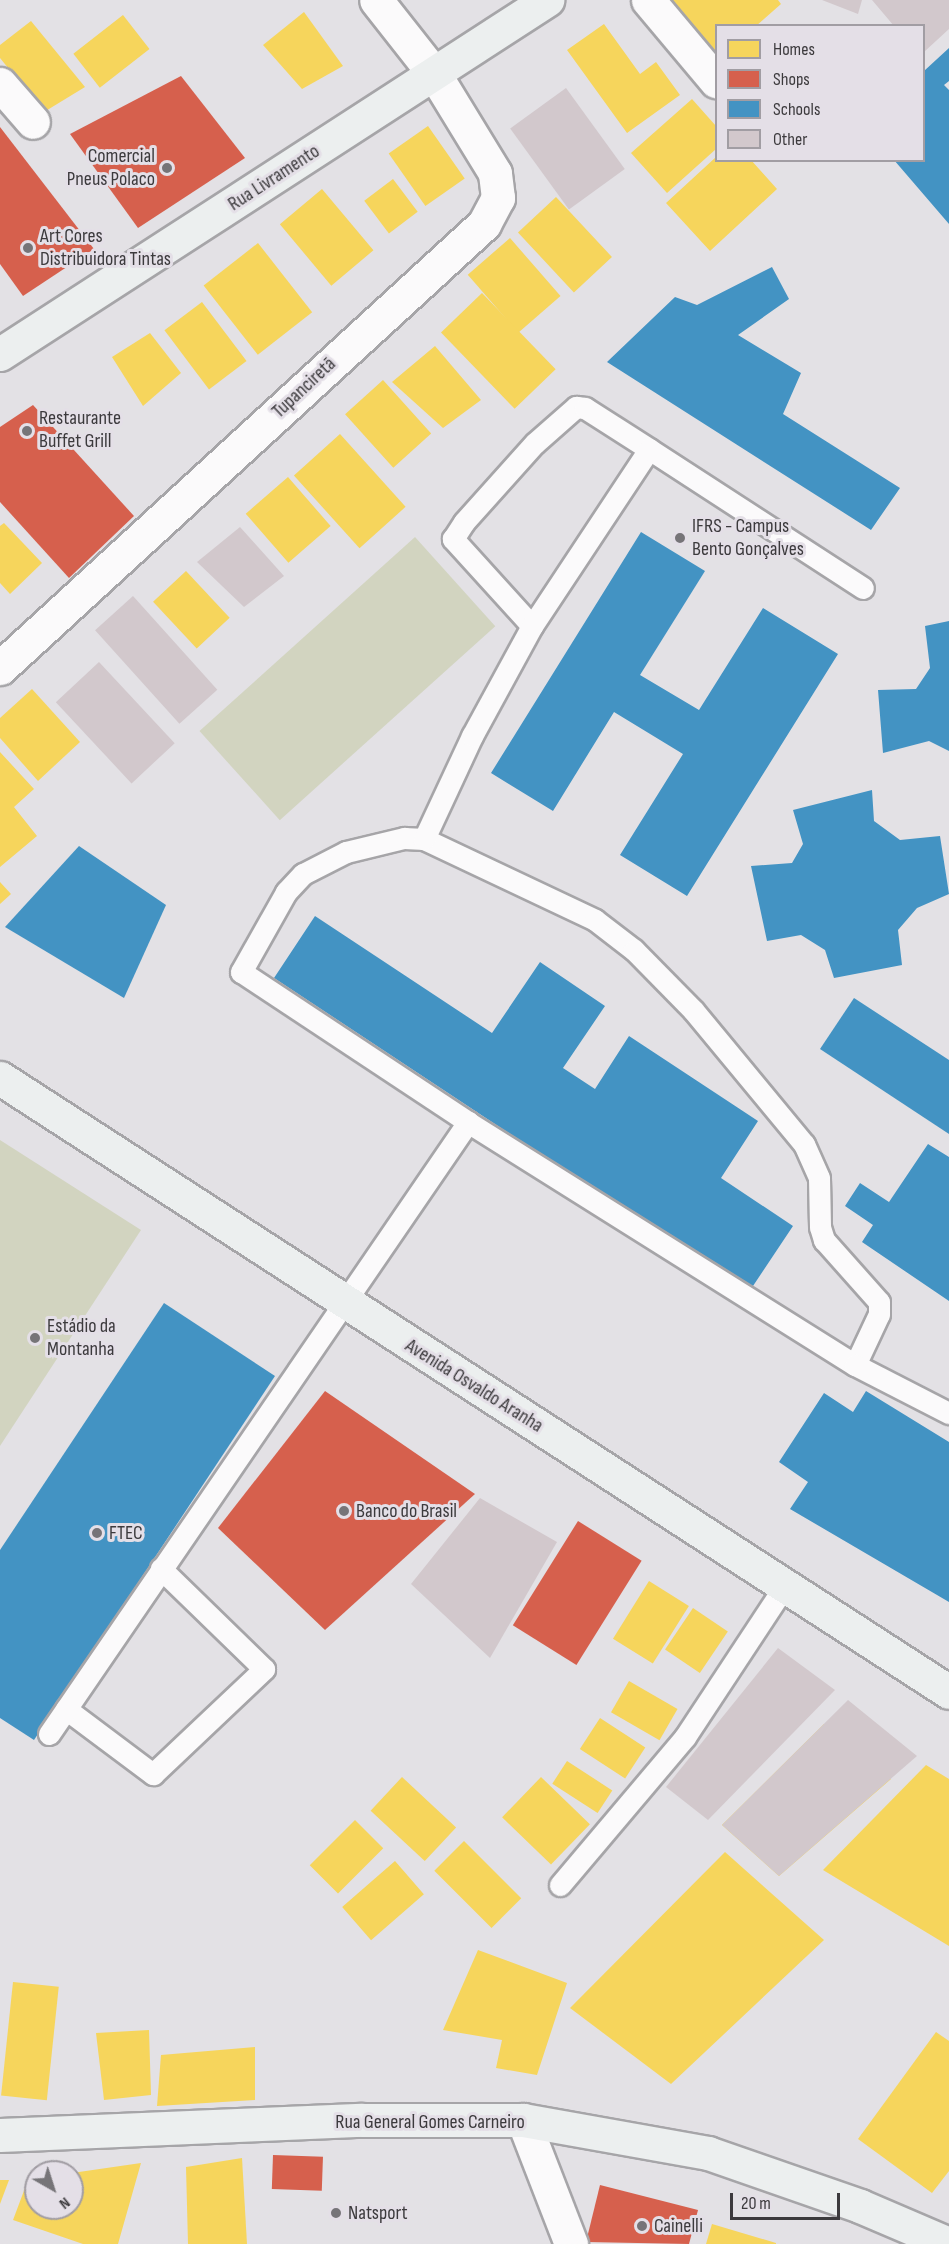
<!DOCTYPE html>
<meta charset="utf-8">
<style>
body{margin:0}
#map{position:relative;width:949px;height:2244px;overflow:hidden;background:#e3e1e5;font-family:"Sofia Sans Condensed",sans-serif}
div>[style]{position:absolute}
[style*='--x']{left:calc(var(--x)*1px);top:calc(var(--y)*1px);width:calc(var(--w)*1px);rotate:calc(var(--a)*1deg)}
.green>*{inset:0;background:#d2d4c0;transform-origin:0 0}
.homes>*{inset:0;background:#f6d55c;transform-origin:0 0}
.shops>*{inset:0;background:#d6604d;transform-origin:0 0}
.schools>*{inset:0;background:#4393c3}
.building>*{inset:0;background:#d2c8cc;transform-origin:0 0}
.roads{filter:drop-shadow(2px 0 #a6a5a8) drop-shadow(-2px 0 #a6a5a8) drop-shadow(0 2px #a6a5a8) drop-shadow(0 -2px #a6a5a8)}
.service>*{height:21px;margin:-10.5px;padding:0 10.5px;transform-origin:10.5px;border-radius:10.5px;background:#fbfafb}
.minor>*{height:33px;margin:-16.5px;padding:0 16.5px;transform-origin:16.5px;border-radius:16.5px;background:#fbfafb}
.secondary>*{height:33px;margin:-16.5px;padding:0 16.5px;transform-origin:16.5px;border-radius:16.5px;background:#ecefef}
.dots>*{width:16px;height:16px;translate:-50% -50%;box-sizing:border-box;border:3px solid #e4dfe7;border-radius:50%}
span{translate:-50% -50%;white-space:nowrap;text-align:center;line-height:1.15;-webkit-text-stroke:6px #e4dfe7;paint-order:stroke}
.poi-label{font-size:20px;color:#3c3a3d}
.right{translate:-100% -50%;text-align:right}
.left{translate:0 -50%;text-align:left}
.street-label{font-size:20px;color:#3c3a3d}
.legend{position:absolute;left:715px;top:24px;width:210px;height:138px;box-sizing:border-box;background:#e4dfe7;border:2px solid #a19da3;margin:0;padding:8px 10px;list-style:none;font-size:18px;color:#3c3a3d}
.legend li{display:flex;align-items:center;gap:12px;height:30px}
.legend b{width:30px;border:2px solid #a19da3}
.north{position:absolute;left:24px;top:2160px;width:60px;height:60px;box-sizing:border-box;background:#e4dfe7;border:2px solid #a19da3;border-radius:50%;rotate:141deg;font-size:16px;font-weight:700;line-height:24px;text-align:center;color:#3c3a3d}
.north::after{content:'';display:block;margin:auto;width:21px;height:27px;background:#767478;clip-path:polygon(50% 0,100% 100%,50% 72%,0 100%)}
.scale{position:absolute;left:730px;top:2193px;width:110px;height:27px;box-sizing:border-box;border:3px solid #3c3a3d;border-top:0;padding-left:8px;font-size:18px;line-height:21px;white-space:nowrap;color:#3c3a3d;-webkit-text-stroke:4px #e4dfe7;paint-order:stroke}
</style>
<div id="map">
<div class="green">
<i style="left:415px;top:537px;width:120px;height:290px;rotate:48deg"></i>
<i style="clip-path:polygon(0 1140px,141px 1230px,0 1446px)"></i>
</div>
<div class="homes">
<i style="clip-path:polygon(670px 0,778px 0,781px 4px,756px 26px,716px 26px,716px 55px)"></i>
<i style="clip-path:polygon(304px 12px,343px 66px,302px 89px,263px 45px)"></i>
<i style="left:123px;top:15px;width:43px;height:63px;rotate:52deg"></i>
<i style="clip-path:polygon(31px 21px,85px 87px,44px 112px,0 58px,0 45px)"></i>
<i style="clip-path:polygon(604px 24px,640px 74px,656px 62px,680px 95px,627px 133px,567px 50px)"></i>
<i style="clip-path:polygon(692px 99px,716px 126px,716px 149px,667px 193px,631px 153px)"></i>
<i style="left:428px;top:126px;width:64px;height:48px;rotate:55deg"></i>
<i style="clip-path:polygon(716px 157px,716px 160px,751px 160px,777px 189px,710px 251px,666px 203px)"></i>
<i style="left:393px;top:179px;width:41px;height:36px;rotate:53deg"></i>
<i style="left:322px;top:189px;width:80px;height:55px;rotate:50deg"></i>
<i style="left:556px;top:197px;width:82px;height:52px;rotate:47deg"></i>
<i style="left:510px;top:238px;width:77px;height:56px;rotate:49deg"></i>
<i style="left:258px;top:243px;width:88px;height:69px;rotate:52deg"></i>
<i style="left:482px;top:293px;width:106px;height:57px;rotate:46deg"></i>
<i style="left:202px;top:302px;width:74px;height:47px;rotate:53deg"></i>
<i style="clip-path:polygon(150px 333px,181px 373px,143px 406px,112px 357px)"></i>
<i style="clip-path:polygon(435px 346px,481px 400px,443px 428px,392px 382px)"></i>
<i style="left:383px;top:380px;width:72px;height:51px;rotate:48deg"></i>
<i style="left:340px;top:434px;width:98px;height:62px;rotate:48deg"></i>
<i style="left:288px;top:477px;width:65px;height:56px;rotate:49deg"></i>
<i style="clip-path:polygon(4px 523px,42px 563px,10px 594px,0 583px,0 526px)"></i>
<i style="left:186px;top:571px;width:64px;height:45px;rotate:47deg"></i>
<i style="clip-path:polygon(32px 689px,80px 742px,38px 781px,0 738px,0 718px)"></i>
<i style="clip-path:polygon(0 752px,34px 789px,14px 807px,37px 836px,0 867px)"></i>
<i style="clip-path:polygon(0 882px,11px 894px,0 904px)"></i>
<i style="left:649px;top:1581px;width:47px;height:68px;rotate:32deg"></i>
<i style="left:693px;top:1608px;width:42px;height:50px;rotate:34deg"></i>
<i style="left:629px;top:1681px;width:56px;height:36px;rotate:30deg"></i>
<i style="left:600px;top:1718px;width:54px;height:37px;rotate:33deg"></i>
<i style="clip-path:polygon(824px 1724px,891px 1779px,779px 1876px,722px 1825px)"></i>
<i style="left:567px;top:1761px;width:54px;height:27px;rotate:33deg"></i>
<i style="clip-path:polygon(926px 1765px,949px 1779px,949px 1946px,823px 1870px)"></i>
<i style="left:402px;top:1777px;width:74px;height:46px;rotate:43deg"></i>
<i style="left:541px;top:1777px;width:68px;height:56px;rotate:44deg"></i>
<i style="left:355px;top:1820px;width:40px;height:64px;rotate:45deg"></i>
<i style="left:464px;top:1841px;width:81px;height:42px;rotate:45deg"></i>
<i style="clip-path:polygon(725px 1852px,824px 1940px,671px 2084px,570px 2008px)"></i>
<i style="left:395px;top:1861px;width:44px;height:70px;rotate:49deg"></i>
<i style="clip-path:polygon(478px 1950px,567px 1983px,537px 2075px,496px 2068px,502px 2040px,443px 2030px)"></i>
<i style="left:13px;top:1982px;width:46px;height:114px;rotate:6deg"></i>
<i style="clip-path:polygon(149px 2030px,151px 2095px,104px 2100px,96px 2033px)"></i>
<i style="clip-path:polygon(936px 2032px,949px 2041px,949px 2171px,932px 2193px,858px 2139px)"></i>
<i style="clip-path:polygon(255px 2047px,255px 2100px,157px 2106px,161px 2055px)"></i>
<i style="clip-path:polygon(242px 2158px,247px 2244px,188px 2244px,186px 2167px)"></i>
<i style="clip-path:polygon(141px 2163px,118px 2244px,83px 2244px,13px 2220px,28px 2180px,36px 2178px,36px 2208px,72px 2208px,72px 2173px)"></i>
<i style="clip-path:polygon(0 2180px,9px 2180px,0 2204px)"></i>
<i style="clip-path:polygon(712px 2224px,776px 2243px,776px 2244px,706px 2244px)"></i>
</div>
<div class="shops">
<i style="clip-path:polygon(181px 76px,245px 158px,138px 228px,70px 134px)"></i>
<i style="clip-path:polygon(0 127px,94px 249px,23px 296px,0 264px)"></i>
<i style="clip-path:polygon(33px 405px,134px 516px,69px 578px,0 502px,0 427px)"></i>
<i style="clip-path:polygon(325px 1391px,475px 1494px,325px 1630px,218px 1528px)"></i>
<i style="left:578px;top:1521px;width:75px;height:123px;rotate:32deg"></i>
<i style="left:273px;top:2155px;width:50px;height:34px;rotate:2deg"></i>
<i style="clip-path:polygon(600px 2185px,698px 2210px,689px 2244px,586px 2242px)"></i>
</div>
<div class="schools">
<i style="clip-path:polygon(949px 48px,949px 81px,944px 85px,949px 90px,949px 224px,894px 160px,924px 160px,924px 71px)"></i>
<i style="clip-path:polygon(772px 267px,789px 299px,738px 335px,801px 373px,783px 414px,900px 488px,871px 530px,607px 362px,675px 297px,697px 305px)"></i>
<i style="clip-path:polygon(641px 532px,705px 571px,640px 675px,699px 710px,763px 608px,838px 654px,687px 896px,620px 855px,683px 754px,614px 712px,553px 811px,491px 773px)"></i>
<i style="clip-path:polygon(949px 621px,949px 751px,929px 741px,883px 753px,878px 690px,916px 689px,930px 668px,925px 626px)"></i>
<i style="clip-path:polygon(872px 790px,874px 821px,900px 840px,940px 836px,949px 894px,917px 908px,898px 930px,902px 965px,834px 978px,825px 950px,801px 935px,767px 941px,751px 866px,792px 863px,803px 844px,793px 810px)"></i>
<i style="clip-path:polygon(79px 846px,166px 905px,124px 998px,5px 927px)"></i>
<i style="clip-path:polygon(315px 916px,492px 1033px,540px 962px,605px 1006px,563px 1068px,595px 1089px,629px 1036px,758px 1121px,721px 1178px,793px 1226px,749px 1292px,274px 978px)"></i>
<i style="clip-path:polygon(854px 998px,949px 1060px,949px 1134px,820px 1049px)"></i>
<i style="clip-path:polygon(928px 1144px,949px 1157px,949px 1301px,862px 1242px,873px 1225px,845px 1206px,860px 1183px,889px 1202px)"></i>
<i style="clip-path:polygon(164px 1303px,275px 1376px,34px 1740px,0 1718px,0 1550px)"></i>
<i style="clip-path:polygon(866px 1391px,949px 1442px,949px 1602px,790px 1509px,808px 1482px,779px 1462px,824px 1393px,853px 1412px)"></i>
</div>
<div class="building">
<i style="clip-path:polygon(822px 0,862px 0,858px 14px)"></i>
<i style="clip-path:polygon(872px 0,949px 0,949px 29px,924px 52px,924px 26px,894px 26px)"></i>
<i style="left:566px;top:88px;width:100px;height:69px;rotate:54deg"></i>
<i style="clip-path:polygon(240px 527px,284px 576px,244px 607px,197px 562px)"></i>
<i style="left:133px;top:596px;width:126px;height:51px;rotate:48deg"></i>
<i style="left:99px;top:662px;width:111px;height:59px;rotate:47deg"></i>
<i style="clip-path:polygon(480px 1498px,557px 1542px,490px 1658px,411px 1584px)"></i>
<i style="clip-path:polygon(778px 1648px,835px 1690px,708px 1820px,666px 1787px)"></i>
<i style="clip-path:polygon(848px 1700px,917px 1756px,779px 1876px,722px 1825px)"></i>
</div>
<div class="roads">
<div class="service">
<i style="--x:532;--y:626;--w:118;--a:-132.2"></i>
<i style="--x:453;--y:539;--w:20;--a:-57"></i>
<i style="--x:464;--y:522;--w:106;--a:-48.1"></i>
<i style="--x:535;--y:443;--w:55;--a:-41.3"></i>
<i style="--x:576;--y:407;--w:9;--a:6"></i>
<i style="--x:585;--y:408;--w:76;--a:32.6"></i>
<i style="--x:404;--y:838;--w:20;--a:3"></i>
<i style="--x:424;--y:839;--w:189;--a:25.3"></i>
<i style="--x:595;--y:920;--w:49;--a:37.6"></i>
<i style="--x:634;--y:950;--w:84;--a:45.5"></i>
<i style="--x:693;--y:1010;--w:174;--a:50.4"></i>
<i style="--x:804;--y:1144;--w:37;--a:66"></i>
<i style="--x:819;--y:1178;--w:49;--a:88.8"></i>
<i style="--x:820;--y:1227;--w:14;--a:73"></i>
<i style="--x:824;--y:1240;--w:83;--a:48.4"></i>
<i style="--x:879;--y:1302;--w:12;--a:90"></i>
<i style="--x:879;--y:1314;--w:56;--a:115.2"></i>
<i style="--x:855;--y:1365;--w:457;--a:-147.9"></i>
<i style="--x:468;--y:1122;--w:272;--a:-146.5"></i>
<i style="--x:241;--y:972;--w:92;--a:-60.6"></i>
<i style="--x:286;--y:892;--w:25;--a:-47"></i>
<i style="--x:303;--y:874;--w:48;--a:-27.1"></i>
<i style="--x:346;--y:852;--w:60;--a:-13.6"></i>
<i style="--x:424;--y:839;--w:114;--a:-65"></i>
<i style="--x:472;--y:736;--w:125;--a:-61.4"></i>
<i style="--x:532;--y:626;--w:212;--a:-56.5"></i>
<i style="--x:649;--y:449;--w:255;--a:33"></i>
<i style="--x:855;--y:1365;--w:106;--a:27.1"></i>
<i style="--x:66;--y:1709;--w:109;--a:36.8"></i>
<i style="--x:153;--y:1774;--w:153;--a:-43.4"></i>
<i style="--x:264;--y:1669;--w:144;--a:-135.8"></i>
<i style="--x:49;--y:1734;--w:742;--a:-55.6"></i>
<i style="--x:560;--y:1885;--w:194;--a:-49.8"></i>
<i style="--x:685;--y:1737;--w:183;--a:-56.6"></i>
</div>
<div class="minor">
<i style="--x:648;--y:0;--w:106;--a:50"></i>
<i style="--x:0;--y:84;--w:50;--a:49"></i>
<i style="--x:0;--y:668;--w:657;--a:-42.53"></i>
<i style="--x:484;--y:224;--w:30;--a:-62"></i>
<i style="--x:498;--y:198;--w:25;--a:-97"></i>
<i style="--x:495;--y:173;--w:115;--a:-121.5"></i>
<i style="--x:435;--y:75;--w:95;--a:-128.2"></i>
<i style="--x:523;--y:2120;--w:133;--a:68.8"></i>
</div>
<div class="secondary">
<i style="--x:0;--y:354;--w:652;--a:-32.91"></i>
<i style="--x:0;--y:1078;--w:1130;--a:32.9"></i>
<i style="--x:0;--y:2135;--w:362;--a:-2.4"></i>
<i style="--x:362;--y:2120;--w:161;--a:0"></i>
<i style="--x:523;--y:2120;--w:188;--a:10.1"></i>
<i style="--x:708;--y:2153;--w:161;--a:19.2"></i>
<i style="--x:860;--y:2206;--w:97;--a:23.1"></i>
</div>
</div>
<div class="dots">
<i style="left:167px;top:168px;background:#767478"></i>
<i style="left:28px;top:248px;background:#767478"></i>
<i style="left:27px;top:431px;background:#767478"></i>
<i style="left:680px;top:538px;background:#767478"></i>
<i style="left:35px;top:1338px;background:#767478"></i>
<i style="left:344px;top:1511px;background:#767478"></i>
<i style="left:97px;top:1533px;background:#767478"></i>
<i style="left:336px;top:2213px;background:#767478"></i>
<i style="left:642px;top:2226px;background:#767478"></i>
</div>
<div class="poi-label">
<span class="right" style="left:155px;top:168px">Comercial<br>Pneus Polaco</span>
<span class="left" style="left:40px;top:248px">Art Cores<br>Distribuidora Tintas</span>
<span class="left" style="left:39px;top:430px">Restaurante<br>Buffet Grill</span>
<span class="left" style="left:692px;top:538px">IFRS - Campus<br>Bento Gonçalves</span>
<span class="left" style="left:47px;top:1338px">Estádio da<br>Montanha</span>
<span class="left" style="left:356px;top:1511px">Banco do Brasil</span>
<span class="left" style="left:109px;top:1533px">FTEC</span>
<span class="left" style="left:348px;top:2213px">Natsport</span>
<span class="left" style="left:654px;top:2226px">Cainelli</span>
</div>
<div class="street-label">
<span style="left:274px;top:178px;rotate:-33deg">Rua Livramento</span>
<span style="left:304px;top:388px;rotate:-43deg">Tupanciretã</span>
<span style="left:474px;top:1386px;rotate:32deg">Avenida Osvaldo Aranha</span>
<span style="left:430px;top:2122px">Rua General Gomes Carneiro</span>
</div>
<ul class="legend">
<li><b style="height:16px;background:#f6d55c"></b>Homes</li>
<li><b style="height:16px;background:#d6604d"></b>Shops</li>
<li><b style="height:16px;background:#4393c3"></b>Schools</li>
<li><b style="height:16px;background:#d2c8cc"></b>Other</li>
</ul>
<div class="north">N</div>
<div class="scale">20 m</div>
</div>
